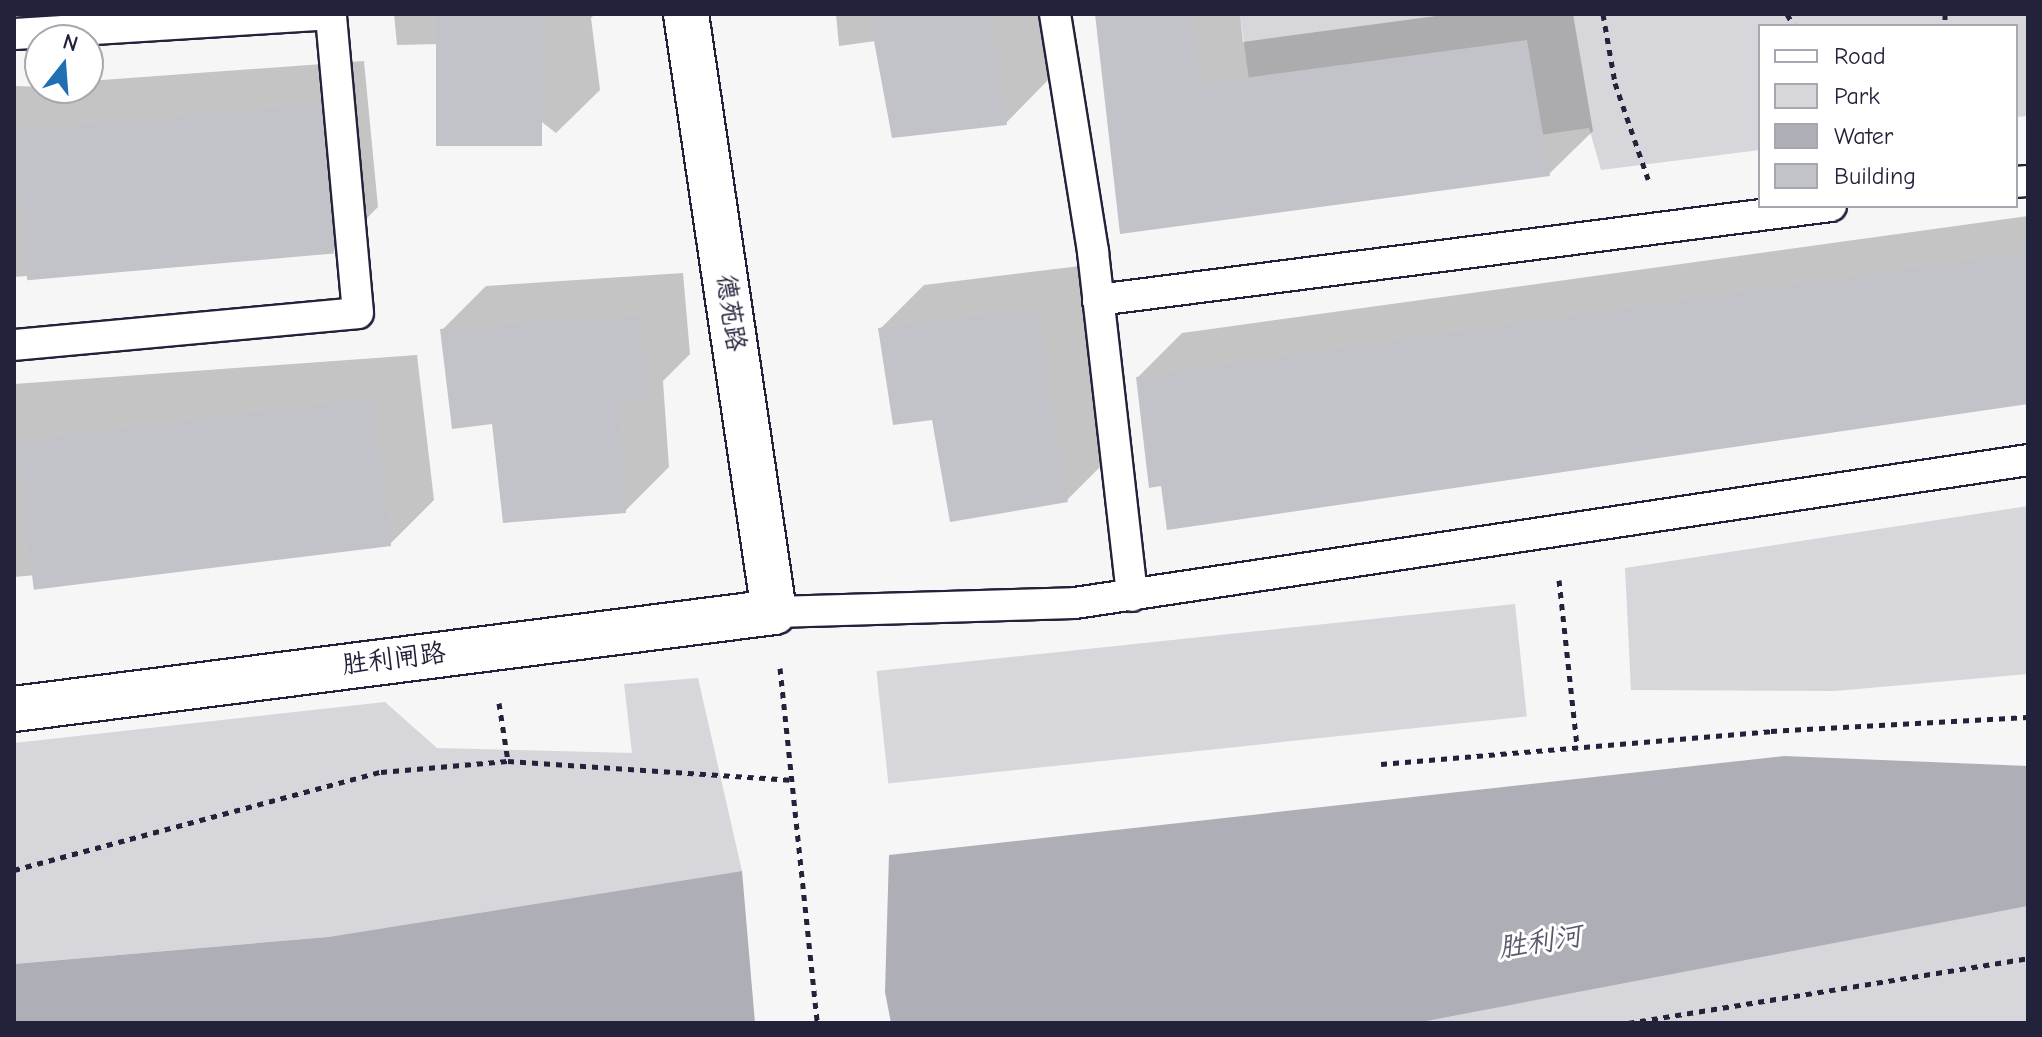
<!DOCTYPE html>
<meta charset="utf-8">
<style>
body{margin:0}
#map{position:relative;width:2042px;height:1037px;overflow:hidden;background:#f6f6f7;font-family:"Comic Neue","LXGW WenKai TC",sans-serif}
div>[style]{position:absolute}
[style*='--x']{left:calc(var(--x)*1px);top:calc(var(--y)*1px);width:calc(var(--w)*1px);rotate:calc(var(--a)*1deg)}
.green>*{inset:0;background:#d7d7db;transform-origin:0 0}
.water>*{inset:0;background:#aeaeb7}
.shadow>*{inset:0;background:#0003}
.building>*{inset:0;background:#c2c2c9;transform-origin:0 0}
.path>*{height:5px;margin-top:-2.5px;transform-origin:0;background:repeating-linear-gradient(90deg,#22223b 0 6px,transparent 0 12px)}
.roads{filter:drop-shadow(2px 0 #22223b) drop-shadow(-2px 0 #22223b) drop-shadow(0 2px #22223b) drop-shadow(0 -2px #22223b)}
.service>*{height:30px;margin:-15px;padding:0 15px;transform-origin:15px;border-radius:15px;background:#fff}
.minor>*{height:44px;margin:-22px;padding:0 22px;transform-origin:22px;border-radius:22px;background:#fff}
span{translate:-50% -50%;white-space:nowrap;text-align:center;line-height:1.15;-webkit-text-stroke:6px #fff;paint-order:stroke}
.street-label{font-size:26px;color:#22223b}
.water-label{font-size:28px;color:#5a5a6d;font-style:italic}
.frame{position:absolute;inset:0;border:16px solid #22223b;pointer-events:none}
.legend{position:absolute;left:1758px;top:24px;width:260px;height:184px;box-sizing:border-box;background:#fff;border:2px solid #a7a7b1;margin:0;padding:10px 14px;list-style:none;font-size:24px;color:#22223b}
.legend li{display:flex;align-items:center;gap:16px;height:40px}
.legend b{width:40px;border:2px solid #a7a7b1}
.north{position:absolute;left:24px;top:24px;width:80px;height:80px;box-sizing:border-box;background:#fff;border:2px solid #a7a7b1;border-radius:50%;rotate:17deg;font-size:22px;font-weight:700;line-height:32px;text-align:center;color:#22223b}
.north::after{content:'';display:block;margin:auto;width:28px;height:36px;background:#1f6fb2;clip-path:polygon(50% 0,100% 100%,50% 72%,0 100%)}
</style>
<div id="map">
<div class="green">
<i style="clip-path:polygon(1240px 14px,2028px 14px,2028px 116px,2016px 117px,2016px 26px,1760px 26px,1760px 150px,1601px 170px,1589px 128px,1262px 175px)"></i>
<i style="clip-path:polygon(2028px 506px,2028px 674px,1835px 691px,1631px 690px,1625px 568px)"></i>
<i style="left:1515px;top:604px;width:113px;height:642px;rotate:84deg"></i>
<i style="clip-path:polygon(698px 678px,742px 871px,328px 937px,14px 964px,14px 743px,385px 702px,437px 748px,632px 753px,624px 684px)"></i>
<i style="clip-path:polygon(2028px 906px,2028px 1021px,1416px 1023px,1466px 1011px)"></i>
</div>
<div class="water">
<i style="clip-path:polygon(1784px 756px,2028px 766px,2028px 906px,1416px 1023px,891px 1023px,885px 992px,889px 855px)"></i>
<i style="clip-path:polygon(742px 871px,755px 1023px,14px 1023px,14px 964px,328px 937px)"></i>
</div>
<div class="shadow">
<i style="clip-path:polygon(394px 14px,595px 14px,591px 18px,600px 90px,556px 133px,441px 44px,397px 45px)"></i>
<i style="clip-path:polygon(836px 14px,1039px 14px,1049px 79px,1006px 123px,876px 41px,839px 46px)"></i>
<i style="clip-path:polygon(1097px 14px,1240px 14px,1243px 42px,1451px 14px,1573px 14px,1593px 131px,1549px 174px,1122px 232px)"></i>
<i style="clip-path:polygon(364px 61px,378px 207px,334px 251px,14px 277px,14px 86px,88px 88px,88px 81px)"></i>
<i style="clip-path:polygon(2028px 216px,2028px 403px,1163px 484px,1138px 377px,1182px 333px)"></i>
<i style="clip-path:polygon(1080px 266px,1111px 456px,1067px 500px,934px 418px,880px 329px,924px 285px)"></i>
<i style="clip-path:polygon(683px 273px,690px 354px,663px 381px,669px 467px,625px 511px,494px 422px,442px 330px,486px 286px)"></i>
<i style="clip-path:polygon(417px 355px,434px 500px,390px 544px,14px 577px,14px 384px)"></i>
</div>
<div class="building">
<i style="left:436px;top:14px;width:106px;height:132px"></i>
<i style="clip-path:polygon(869px 14px,989px 14px,1007px 125px,892px 138px)"></i>
<i style="clip-path:polygon(1095px 14px,1192px 14px,1200px 84px,1527px 40px,1550px 176px,1120px 234px)"></i>
<i style="left:321px;top:104px;width:150px;height:308px;rotate:85deg"></i>
<i style="clip-path:polygon(2028px 252px,2028px 404px,1167px 530px,1161px 486px,1149px 488px,1136px 377px)"></i>
<i style="clip-path:polygon(1037px 309px,1068px 502px,950px 522px,932px 420px,893px 425px,878px 328px)"></i>
<i style="clip-path:polygon(640px 316px,647px 400px,618px 401px,626px 513px,503px 523px,492px 424px,452px 429px,440px 329px)"></i>
<i style="left:373px;top:398px;width:149px;height:360px;rotate:83deg"></i>
</div>
<div class="path">
<i style="--x:1603;--y:14;--w:70;--a:80.1"></i>
<i style="--x:1615;--y:83;--w:102;--a:71"></i>
<i style="--x:1787;--y:14;--w:14;--a:60"></i>
<i style="--x:1945;--y:14;--w:12;--a:90"></i>
<i style="--x:1559;--y:580;--w:168;--a:83.8"></i>
<i style="--x:780;--y:668;--w:357;--a:84"></i>
<i style="--x:499;--y:703;--w:59;--a:81.2"></i>
<i style="--x:1381;--y:764;--w:391;--a:-4.8"></i>
<i style="--x:1771;--y:731;--w:257;--a:-3.1"></i>
<i style="--x:14;--y:870;--w:380;--a:-15"></i>
<i style="--x:381;--y:772;--w:127;--a:-5"></i>
<i style="--x:508;--y:761;--w:286;--a:3.8"></i>
<i style="--x:1628;--y:1023;--w:405;--a:-9.2"></i>
</div>
<div class="roads">
<div class="service">
<i style="--x:1055;--y:14;--w:241;--a:80.9"></i>
<i style="--x:1093;--y:252;--w:346;--a:83.5"></i>
<i style="--x:14;--y:34;--w:316;--a:-3.6"></i>
<i style="--x:2016;--y:182;--w:12;--a:-5"></i>
<i style="--x:1098;--y:300;--w:739;--a:-7.31"></i>
<i style="--x:14;--y:345;--w:345;--a:-5.3"></i>
<i style="--x:358;--y:313;--w:300;--a:-95.2"></i>
<i style="--x:774;--y:612;--w:301;--a:-1.7"></i>
<i style="--x:1075;--y:603;--w:964;--a:-8.53"></i>
</div>
<div class="minor">
<i style="--x:14;--y:709;--w:766;--a:-7.27"></i>
<i style="--x:774;--y:612;--w:604;--a:-98.37"></i>
</div>
</div>
<div class="street-label">
<span style="left:730px;top:313px;rotate:82deg">德苑路</span>
<span style="left:394px;top:660px;rotate:-7deg">胜利闸路</span>
</div>
<div class="water-label">
<span style="left:1540px;top:942px;rotate:-9deg">胜利河</span>
</div>
<div class="frame"></div>
<ul class="legend">
<li><b style="height:10px;background:#fff"></b>Road</li>
<li><b style="height:22px;background:#d7d7db"></b>Park</li>
<li><b style="height:22px;background:#aeaeb7"></b>Water</li>
<li><b style="height:22px;background:#c2c2c9"></b>Building</li>
</ul>
<div class="north">N</div>
</div>
